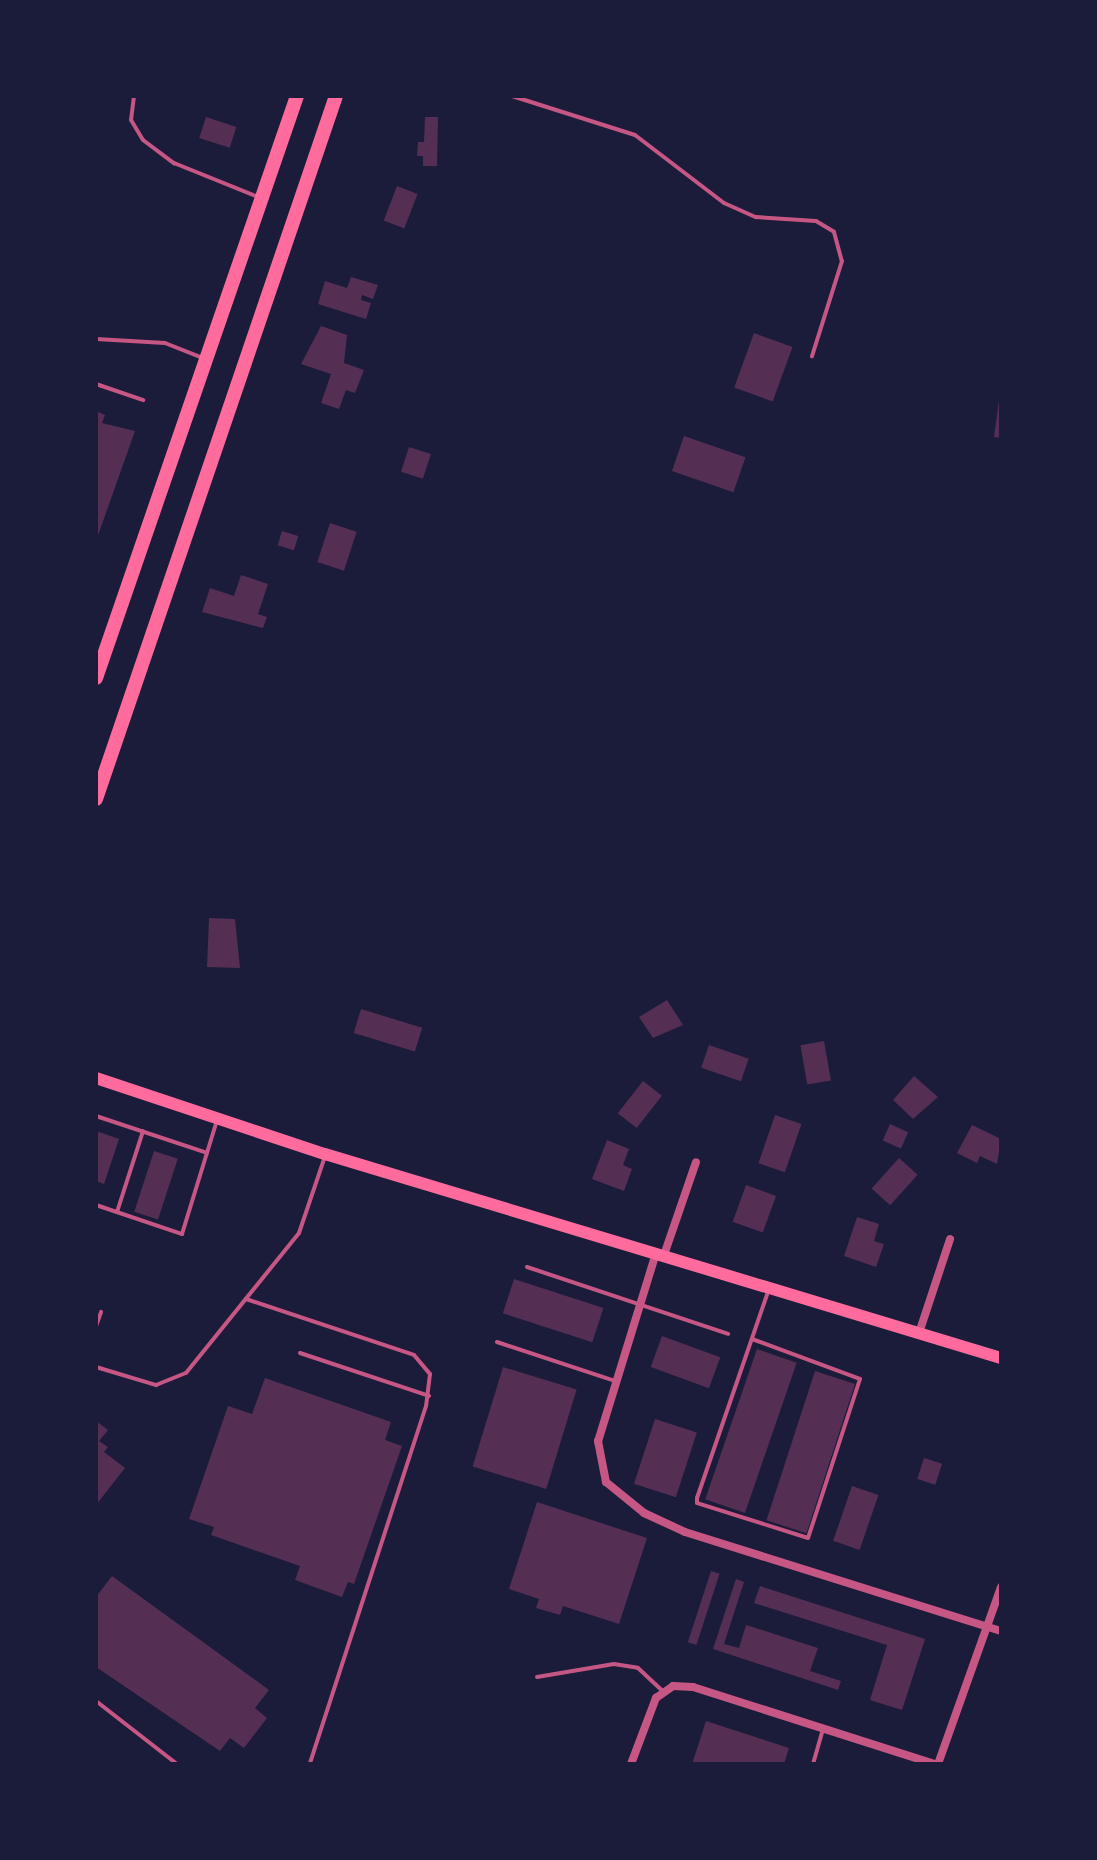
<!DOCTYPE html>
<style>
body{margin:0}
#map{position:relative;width:1097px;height:1860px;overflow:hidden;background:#1b1b3a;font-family:"Sofia Sans Condensed",sans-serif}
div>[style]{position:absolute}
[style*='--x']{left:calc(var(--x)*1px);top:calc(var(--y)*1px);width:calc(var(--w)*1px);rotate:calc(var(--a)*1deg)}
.building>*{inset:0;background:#542f53;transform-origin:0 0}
.service>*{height:4px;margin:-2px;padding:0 2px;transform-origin:2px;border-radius:2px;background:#c65784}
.minor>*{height:8px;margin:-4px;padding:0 4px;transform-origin:4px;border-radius:4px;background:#c65784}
.secondary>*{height:12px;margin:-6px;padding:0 6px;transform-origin:6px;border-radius:6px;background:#ff6b9d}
.primary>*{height:14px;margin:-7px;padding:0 7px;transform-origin:7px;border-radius:7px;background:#ff6b9d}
span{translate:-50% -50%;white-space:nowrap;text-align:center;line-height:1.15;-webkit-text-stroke:6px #1b1b3a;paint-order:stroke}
.frame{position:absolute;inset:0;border:98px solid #1b1b3a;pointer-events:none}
</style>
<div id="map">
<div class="building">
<i style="left:206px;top:117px;width:32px;height:22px;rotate:18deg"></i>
<i style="clip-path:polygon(425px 117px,438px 117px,437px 166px,423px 166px,423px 156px,417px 156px,418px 142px,424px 142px)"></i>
<i style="left:397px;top:186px;width:22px;height:37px;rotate:21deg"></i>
<i style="clip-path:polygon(351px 277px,378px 285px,373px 299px,362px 295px,361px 300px,371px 303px,366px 319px,318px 304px,325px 281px,347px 288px)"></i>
<i style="clip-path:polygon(321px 326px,347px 335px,344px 363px,364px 370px,355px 393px,346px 390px,339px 409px,321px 403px,331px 374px,301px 364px)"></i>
<i style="left:754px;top:333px;width:41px;height:58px;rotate:20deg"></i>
<i style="clip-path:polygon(999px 400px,1001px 400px,1001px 438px,994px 437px)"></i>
<i style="clip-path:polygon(96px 411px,105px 415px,102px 423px,135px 431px,96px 541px)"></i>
<i style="left:684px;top:436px;width:65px;height:37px;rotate:19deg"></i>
<i style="left:409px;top:447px;width:23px;height:26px;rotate:18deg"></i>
<i style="left:330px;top:523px;width:28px;height:41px;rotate:18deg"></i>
<i style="left:282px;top:531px;width:17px;height:15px;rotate:17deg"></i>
<i style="clip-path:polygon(241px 575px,268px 584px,258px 614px,267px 617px,263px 628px,202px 612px,210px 588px,234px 596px)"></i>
<i style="clip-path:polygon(209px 918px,235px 919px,240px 968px,207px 967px)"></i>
<i style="clip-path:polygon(667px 1000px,683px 1025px,653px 1038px,639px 1017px)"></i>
<i style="left:361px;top:1009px;width:64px;height:25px;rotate:17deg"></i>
<i style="left:824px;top:1041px;width:40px;height:24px;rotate:80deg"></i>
<i style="left:709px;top:1045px;width:42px;height:24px;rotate:19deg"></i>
<i style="clip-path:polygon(914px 1076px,938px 1097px,913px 1119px,893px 1100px)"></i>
<i style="left:643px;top:1081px;width:24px;height:41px;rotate:38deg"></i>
<i style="left:775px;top:1115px;width:28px;height:51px;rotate:19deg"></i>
<i style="left:890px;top:1124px;width:20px;height:18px;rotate:24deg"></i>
<i style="clip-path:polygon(972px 1125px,1001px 1139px,997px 1164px,980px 1156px,977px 1163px,957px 1153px)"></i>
<i style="clip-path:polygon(96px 1131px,119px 1139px,104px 1184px,96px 1181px)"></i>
<i style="clip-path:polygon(607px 1140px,629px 1149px,623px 1165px,632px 1169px,624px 1191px,592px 1179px)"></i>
<i style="left:154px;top:1151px;width:25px;height:64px;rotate:18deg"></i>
<i style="left:899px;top:1158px;width:25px;height:41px;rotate:42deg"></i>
<i style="left:746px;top:1185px;width:32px;height:39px;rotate:20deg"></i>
<i style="clip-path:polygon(857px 1217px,879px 1224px,874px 1241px,884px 1244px,876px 1267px,844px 1256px)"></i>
<i style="left:514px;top:1279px;width:94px;height:36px;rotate:18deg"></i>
<i style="left:662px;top:1336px;width:62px;height:33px;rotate:20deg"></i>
<i style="left:757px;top:1349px;width:42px;height:159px;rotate:19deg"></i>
<i style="left:503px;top:1367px;width:77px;height:104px;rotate:17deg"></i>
<i style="left:815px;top:1371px;width:42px;height:157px;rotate:18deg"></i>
<i style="clip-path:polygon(265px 1378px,391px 1422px,385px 1440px,402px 1446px,354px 1584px,348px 1582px,342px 1597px,295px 1580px,300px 1566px,211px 1535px,214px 1527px,189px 1519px,228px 1406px,252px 1414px)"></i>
<i style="left:655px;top:1419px;width:44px;height:68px;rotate:18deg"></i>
<i style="clip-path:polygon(96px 1421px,108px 1430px,99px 1441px,108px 1447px,104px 1452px,125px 1468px,96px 1505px)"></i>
<i style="left:924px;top:1458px;width:19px;height:22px;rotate:18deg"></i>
<i style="left:852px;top:1486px;width:28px;height:58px;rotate:19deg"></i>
<i style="clip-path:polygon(537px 1502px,647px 1538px,619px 1624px,563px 1606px,560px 1615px,536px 1608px,539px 1599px,509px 1589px)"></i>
<i style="left:711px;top:1571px;width:9px;height:75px;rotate:18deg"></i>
<i style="clip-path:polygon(112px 1576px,269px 1690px,255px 1708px,267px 1718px,244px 1748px,230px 1738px,220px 1751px,96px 1667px,96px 1597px)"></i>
<i style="clip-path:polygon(736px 1579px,744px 1582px,724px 1644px,739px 1648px,746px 1625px,818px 1648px,810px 1671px,841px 1681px,838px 1690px,713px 1649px)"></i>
<i style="clip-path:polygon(760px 1586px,925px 1639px,902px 1710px,870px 1700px,887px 1645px,754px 1603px)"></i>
<i style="clip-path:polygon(706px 1721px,789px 1748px,784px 1764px,692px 1764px)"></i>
</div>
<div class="service">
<i style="--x:134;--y:96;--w:24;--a:97"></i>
<i style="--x:131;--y:120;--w:23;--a:59"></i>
<i style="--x:143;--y:140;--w:39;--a:37"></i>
<i style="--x:174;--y:163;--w:91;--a:22"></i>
<i style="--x:512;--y:96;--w:129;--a:17.6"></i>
<i style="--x:635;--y:135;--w:112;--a:37.4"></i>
<i style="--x:724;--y:203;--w:35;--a:24"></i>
<i style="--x:756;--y:217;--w:60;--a:3.8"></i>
<i style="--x:816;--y:221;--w:21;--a:31"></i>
<i style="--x:834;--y:232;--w:30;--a:75"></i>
<i style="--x:842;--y:261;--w:100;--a:107.5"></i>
<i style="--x:96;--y:339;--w:69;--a:3.3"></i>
<i style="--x:165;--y:343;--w:41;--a:21.5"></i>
<i style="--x:96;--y:384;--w:50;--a:18.8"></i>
<i style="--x:96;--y:1116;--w:117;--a:18.4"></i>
<i style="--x:96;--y:1205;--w:91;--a:18.6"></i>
<i style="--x:182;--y:1234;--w:119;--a:-72.9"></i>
<i style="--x:117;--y:1212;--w:85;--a:-72.2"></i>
<i style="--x:527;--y:1267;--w:212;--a:18.4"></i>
<i style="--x:246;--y:1299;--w:177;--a:18.4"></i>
<i style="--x:414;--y:1355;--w:25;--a:50"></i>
<i style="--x:430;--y:1374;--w:32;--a:97"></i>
<i style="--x:426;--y:1406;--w:376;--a:108"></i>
<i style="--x:96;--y:1326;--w:15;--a:-70"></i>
<i style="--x:752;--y:1339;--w:115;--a:20.3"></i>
<i style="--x:860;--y:1379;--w:167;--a:108.1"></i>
<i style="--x:808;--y:1538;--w:116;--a:-162.5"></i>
<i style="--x:697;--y:1503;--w:5;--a:-90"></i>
<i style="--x:697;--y:1498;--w:221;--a:-71"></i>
<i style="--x:497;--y:1342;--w:124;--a:18.3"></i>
<i style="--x:300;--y:1353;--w:136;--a:18.4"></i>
<i style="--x:96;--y:1367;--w:63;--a:16.7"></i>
<i style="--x:156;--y:1385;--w:32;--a:-22"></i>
<i style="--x:186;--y:1373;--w:180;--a:-51.1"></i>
<i style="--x:299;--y:1233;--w:81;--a:-71.3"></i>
<i style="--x:537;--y:1677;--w:78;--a:-9.6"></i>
<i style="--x:614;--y:1664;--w:24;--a:9"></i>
<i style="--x:638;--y:1668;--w:34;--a:43"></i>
<i style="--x:96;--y:1701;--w:103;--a:37.9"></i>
<i style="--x:813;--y:1764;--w:36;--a:-74"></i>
</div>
<div class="minor">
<i style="--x:656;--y:1253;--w:197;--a:107.1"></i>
<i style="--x:598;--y:1441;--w:42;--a:79"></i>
<i style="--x:606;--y:1482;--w:49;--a:39.2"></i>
<i style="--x:644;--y:1513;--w:45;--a:24.9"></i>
<i style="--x:685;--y:1532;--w:331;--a:17.4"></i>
<i style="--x:664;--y:1255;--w:98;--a:-71"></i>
<i style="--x:919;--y:1333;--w:99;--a:-71.7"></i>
<i style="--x:631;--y:1764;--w:71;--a:-69.3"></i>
<i style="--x:656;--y:1698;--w:21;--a:-35"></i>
<i style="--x:673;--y:1686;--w:20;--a:3"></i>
<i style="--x:693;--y:1687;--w:253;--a:17.7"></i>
<i style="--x:938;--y:1764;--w:188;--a:-70.4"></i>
</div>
<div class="secondary">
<i style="--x:96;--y:1078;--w:241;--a:18.4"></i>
<i style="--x:325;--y:1154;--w:706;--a:16.79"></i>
</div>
<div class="primary">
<i style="--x:96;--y:678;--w:616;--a:-70.95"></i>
<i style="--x:96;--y:799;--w:743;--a:-71.15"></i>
</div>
<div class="frame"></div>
</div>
